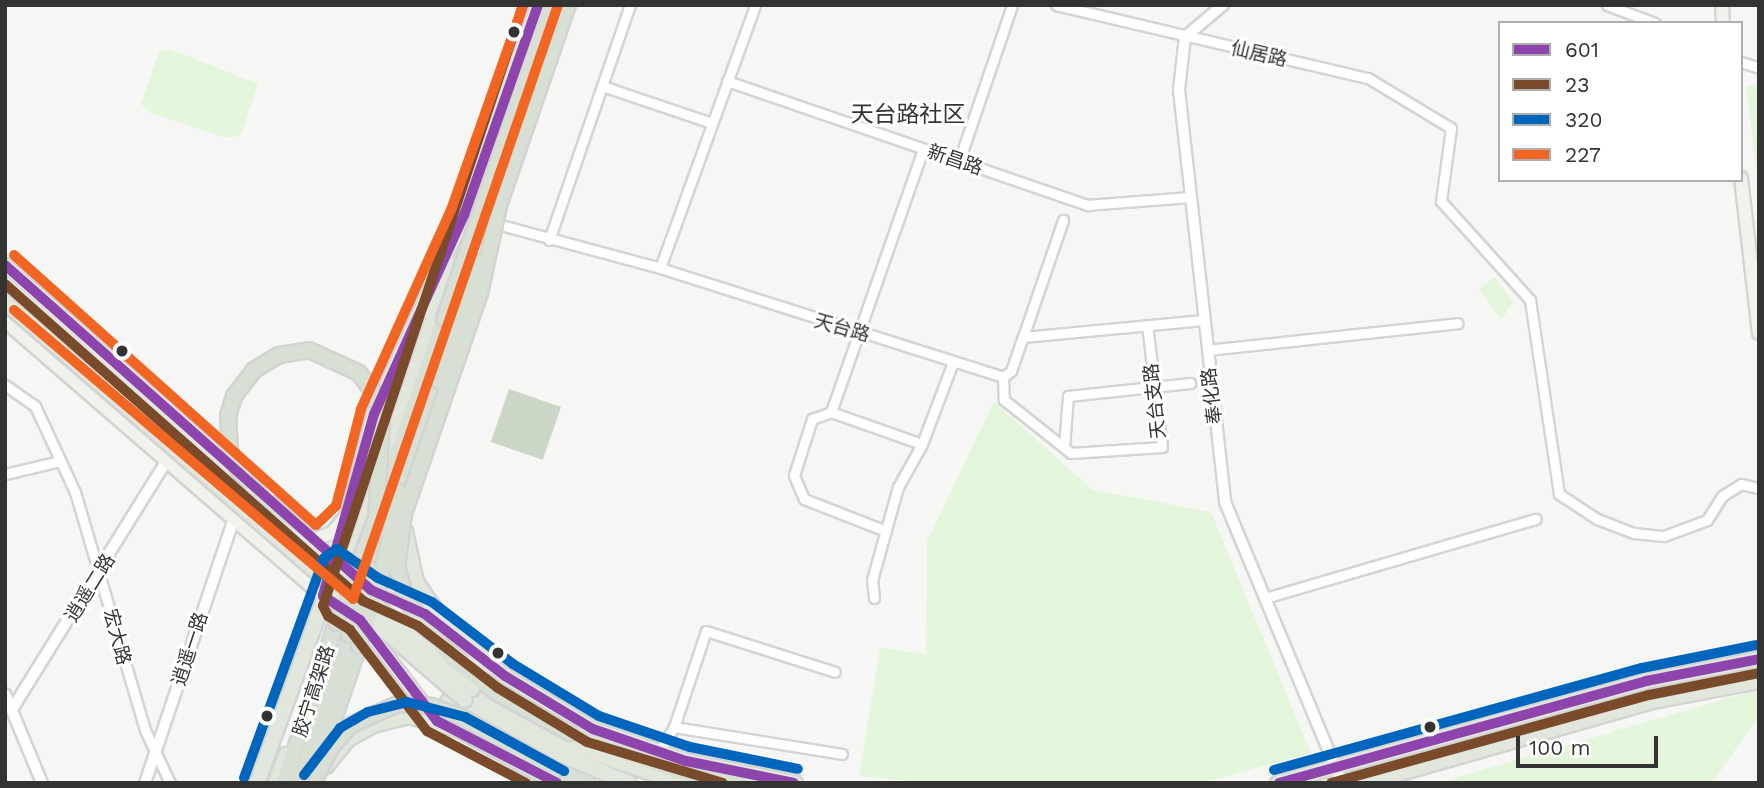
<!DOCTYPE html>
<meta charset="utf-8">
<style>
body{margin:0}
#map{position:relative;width:1764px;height:788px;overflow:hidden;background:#f6f7f5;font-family:"Work Sans","Noto Sans SC",sans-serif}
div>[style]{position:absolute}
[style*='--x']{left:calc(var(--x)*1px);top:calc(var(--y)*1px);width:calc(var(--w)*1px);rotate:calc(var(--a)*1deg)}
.green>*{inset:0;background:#e3f5da}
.building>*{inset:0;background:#ccd6c6;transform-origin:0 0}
.roads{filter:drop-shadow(2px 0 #d3d5d3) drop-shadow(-2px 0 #d3d5d3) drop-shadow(0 2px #d3d5d3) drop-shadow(0 -2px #d3d5d3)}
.minor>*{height:9px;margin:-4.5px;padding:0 4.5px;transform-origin:4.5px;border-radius:4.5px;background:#fefefe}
.tertiary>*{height:10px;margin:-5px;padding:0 5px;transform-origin:5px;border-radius:5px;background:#fefefe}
.secondary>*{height:12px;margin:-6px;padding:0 6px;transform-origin:6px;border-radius:6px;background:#f0f2ee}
.primary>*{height:14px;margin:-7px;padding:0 7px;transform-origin:7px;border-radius:7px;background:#e2e7de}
.trunk>*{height:14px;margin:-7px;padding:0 7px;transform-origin:7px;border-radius:7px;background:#d8dfd4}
.bridges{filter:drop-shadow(2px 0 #d3d3d2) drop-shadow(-2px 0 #d3d3d2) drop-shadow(0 2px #d3d3d2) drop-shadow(0 -2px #d3d3d2)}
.primary-bridge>*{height:14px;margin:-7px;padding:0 7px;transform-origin:7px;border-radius:7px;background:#e2e7de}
.trunk-bridge>*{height:14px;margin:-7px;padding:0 7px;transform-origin:7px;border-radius:7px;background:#d8dfd4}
.bus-1>*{height:10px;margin:-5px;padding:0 5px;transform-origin:5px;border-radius:5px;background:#8e44ad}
.bus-2>*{height:10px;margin:-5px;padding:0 5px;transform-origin:5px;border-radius:5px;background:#7a4b2a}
.bus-3>*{height:10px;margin:-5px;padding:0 5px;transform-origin:5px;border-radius:5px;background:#0065bd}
.bus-4>*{height:10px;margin:-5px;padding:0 5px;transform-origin:5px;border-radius:5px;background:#f26522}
.dots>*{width:19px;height:19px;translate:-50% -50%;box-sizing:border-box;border:4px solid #fff;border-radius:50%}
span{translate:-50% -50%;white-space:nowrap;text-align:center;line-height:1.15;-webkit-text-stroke:6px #fff;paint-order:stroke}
.street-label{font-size:19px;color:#333432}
.quarter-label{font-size:23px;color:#333432}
.frame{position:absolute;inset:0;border:7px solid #333432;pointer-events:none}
.legend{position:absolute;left:1498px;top:21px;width:245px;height:161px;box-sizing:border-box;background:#fff;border:2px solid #adaead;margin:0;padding:9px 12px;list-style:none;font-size:21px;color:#333432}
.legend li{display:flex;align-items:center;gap:14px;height:35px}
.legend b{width:35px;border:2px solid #adaead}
.scale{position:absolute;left:1516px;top:736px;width:142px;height:32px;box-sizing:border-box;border:4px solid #333432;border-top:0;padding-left:9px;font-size:21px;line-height:24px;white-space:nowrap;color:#333432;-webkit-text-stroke:5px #fff;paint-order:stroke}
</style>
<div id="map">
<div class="green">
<i style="clip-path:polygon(170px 49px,258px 84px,241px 135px,227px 138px,153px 114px,141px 104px,159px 51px)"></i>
<i style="clip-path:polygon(1759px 84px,1759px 192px,1746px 87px)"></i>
<i style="clip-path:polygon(1495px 277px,1513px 302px,1501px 320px,1479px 289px)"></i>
<i style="clip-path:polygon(994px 402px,1093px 490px,1211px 512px,1311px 753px,1203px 783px,927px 783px,859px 776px,880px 648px,926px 654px,927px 541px)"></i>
<i style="clip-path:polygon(1759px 689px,1759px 716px,1712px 783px,1438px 783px)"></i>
</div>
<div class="building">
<i style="left:509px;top:389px;width:55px;height:56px;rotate:19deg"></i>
</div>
<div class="roads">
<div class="minor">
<i style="--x:1056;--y:5;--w:320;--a:13.2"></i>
<i style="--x:1368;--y:78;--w:97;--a:31.1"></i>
<i style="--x:1451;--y:128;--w:74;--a:97.8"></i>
<i style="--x:1441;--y:201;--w:133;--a:48"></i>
<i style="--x:1530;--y:300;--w:196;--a:81.5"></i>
<i style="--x:1559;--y:494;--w:45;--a:33.3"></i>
<i style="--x:1597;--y:519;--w:40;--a:21"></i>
<i style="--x:1634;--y:533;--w:30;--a:6"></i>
<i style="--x:1664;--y:536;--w:46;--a:-20.4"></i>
<i style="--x:1707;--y:520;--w:28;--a:-58"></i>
<i style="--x:1722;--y:496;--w:22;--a:-32"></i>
<i style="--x:1741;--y:484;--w:18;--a:13"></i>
<i style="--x:1607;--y:5;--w:51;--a:20.6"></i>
<i style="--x:1741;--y:62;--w:19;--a:18"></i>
<i style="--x:727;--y:81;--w:382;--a:19"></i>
<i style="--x:1088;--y:205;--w:101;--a:-4.5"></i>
<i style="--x:602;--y:86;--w:116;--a:18.6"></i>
<i style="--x:959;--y:161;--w:165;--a:-71.2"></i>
<i style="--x:475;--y:218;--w:192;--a:15.1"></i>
<i style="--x:660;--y:268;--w:360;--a:17.6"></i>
<i style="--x:1003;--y:377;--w:10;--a:-37"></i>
<i style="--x:1011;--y:371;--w:36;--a:-71"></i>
<i style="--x:1023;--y:337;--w:181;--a:-5.4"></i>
<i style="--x:549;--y:240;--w:249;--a:-71"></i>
<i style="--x:660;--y:268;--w:280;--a:-70.1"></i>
<i style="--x:1023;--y:337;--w:124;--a:-71.1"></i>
<i style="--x:1207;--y:350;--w:252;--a:-6.1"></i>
<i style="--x:1003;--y:377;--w:23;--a:88"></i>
<i style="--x:1004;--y:400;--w:85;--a:38.3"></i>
<i style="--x:1071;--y:453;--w:91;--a:-3.8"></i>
<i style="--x:1162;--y:447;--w:123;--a:-97"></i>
<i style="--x:5;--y:385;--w:37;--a:35"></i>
<i style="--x:35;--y:406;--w:95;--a:65.1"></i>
<i style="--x:75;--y:492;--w:248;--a:73.6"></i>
<i style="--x:145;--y:730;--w:59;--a:64.7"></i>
<i style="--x:831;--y:412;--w:279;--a:-70.7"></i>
<i style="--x:1064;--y:447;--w:51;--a:-85.5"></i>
<i style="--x:1068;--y:396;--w:123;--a:-6.1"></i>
<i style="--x:5;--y:474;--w:57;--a:-13.3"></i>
<i style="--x:886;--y:531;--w:88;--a:-158.7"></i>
<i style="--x:804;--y:499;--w:26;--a:-113"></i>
<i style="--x:794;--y:475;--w:59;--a:-72.2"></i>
<i style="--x:812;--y:419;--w:20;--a:-20"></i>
<i style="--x:831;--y:412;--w:96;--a:19.4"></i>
<i style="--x:874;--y:598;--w:18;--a:-96"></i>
<i style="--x:872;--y:580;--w:97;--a:-74.4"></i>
<i style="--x:898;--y:487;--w:49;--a:-60.8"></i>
<i style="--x:922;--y:444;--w:88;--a:-69.3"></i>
<i style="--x:1265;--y:598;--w:282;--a:-16.3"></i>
<i style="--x:674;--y:727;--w:170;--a:9.1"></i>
<i style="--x:659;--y:752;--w:29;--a:-59"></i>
<i style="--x:674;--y:727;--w:101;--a:-71.6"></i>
<i style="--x:706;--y:631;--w:135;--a:17.6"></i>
</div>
<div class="tertiary">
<i style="--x:1223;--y:5;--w:50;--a:139.9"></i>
<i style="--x:1185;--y:37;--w:53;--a:96.5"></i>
<i style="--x:1179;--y:90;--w:415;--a:83.6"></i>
<i style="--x:1225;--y:502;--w:304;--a:67.4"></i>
<i style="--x:5;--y:694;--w:96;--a:67.4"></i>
<i style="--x:5;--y:707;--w:9;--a:-6"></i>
<i style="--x:14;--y:706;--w:290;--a:-58.1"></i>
<i style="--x:145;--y:783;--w:283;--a:-71.4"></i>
</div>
<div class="secondary">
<i style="--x:1722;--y:5;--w:18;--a:87"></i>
<i style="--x:1741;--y:178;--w:156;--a:83.4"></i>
<i style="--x:5;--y:265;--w:312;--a:41.6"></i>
<i style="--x:5;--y:321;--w:420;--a:40.9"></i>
<i style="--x:323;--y:596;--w:44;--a:33"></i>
<i style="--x:360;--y:620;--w:113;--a:52.9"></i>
<i style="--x:272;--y:503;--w:98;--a:42.5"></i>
<i style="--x:312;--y:540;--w:21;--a:-19"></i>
<i style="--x:332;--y:533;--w:23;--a:-50"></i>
<i style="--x:369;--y:589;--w:89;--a:28"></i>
</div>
<div class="primary">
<i style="--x:5;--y:284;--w:347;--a:40.9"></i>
<i style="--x:405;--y:531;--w:52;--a:77.8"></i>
<i style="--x:416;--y:582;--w:25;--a:56"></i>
<i style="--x:430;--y:603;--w:43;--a:50.7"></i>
<i style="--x:457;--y:636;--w:62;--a:39.8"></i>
<i style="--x:505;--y:676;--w:103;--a:31.1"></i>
<i style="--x:593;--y:729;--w:98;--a:19"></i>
<i style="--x:686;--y:761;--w:111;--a:11.4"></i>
<i style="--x:344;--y:584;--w:337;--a:-71.5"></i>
<i style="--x:472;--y:689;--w:97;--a:31.6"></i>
<i style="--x:555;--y:740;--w:133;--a:18.8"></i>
<i style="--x:465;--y:700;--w:96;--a:30.9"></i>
<i style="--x:547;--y:749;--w:89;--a:22.5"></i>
<i style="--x:437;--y:720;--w:67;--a:-58.4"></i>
<i style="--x:472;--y:663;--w:19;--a:9"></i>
<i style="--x:326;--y:766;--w:35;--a:-51"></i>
<i style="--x:348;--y:739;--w:29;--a:-29"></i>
<i style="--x:373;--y:725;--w:36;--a:-14"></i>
<i style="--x:408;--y:716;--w:54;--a:15.1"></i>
<i style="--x:460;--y:730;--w:111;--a:28.7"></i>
<i style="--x:257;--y:783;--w:234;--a:-70"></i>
<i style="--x:337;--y:563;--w:154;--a:-76.1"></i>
<i style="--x:374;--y:414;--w:218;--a:-65.7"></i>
<i style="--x:464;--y:215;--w:223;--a:-70.6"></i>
<i style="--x:276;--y:783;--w:30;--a:-70"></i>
<i style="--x:1278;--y:783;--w:382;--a:-15.5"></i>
<i style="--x:1646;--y:681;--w:115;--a:-11"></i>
<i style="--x:1365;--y:783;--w:298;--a:-15.9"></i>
<i style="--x:1652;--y:701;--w:109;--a:-10.6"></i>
</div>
<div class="trunk">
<i style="--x:395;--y:503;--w:130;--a:-70.2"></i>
<i style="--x:379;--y:507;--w:199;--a:-70.9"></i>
<i style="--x:371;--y:570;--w:51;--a:-70.5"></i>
<i style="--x:570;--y:733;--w:114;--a:19.6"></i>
<i style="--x:677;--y:771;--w:64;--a:10.8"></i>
<i style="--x:319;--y:762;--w:123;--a:-71"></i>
<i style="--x:555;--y:770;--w:35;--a:22"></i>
<i style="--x:284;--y:783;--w:168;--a:-72"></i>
<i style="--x:299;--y:783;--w:156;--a:-71.3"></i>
</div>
</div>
<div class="bridges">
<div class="primary-bridge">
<i style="--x:5;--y:302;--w:608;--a:40.87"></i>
<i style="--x:286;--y:528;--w:246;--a:40.9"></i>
</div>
<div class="trunk-bridge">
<i style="--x:499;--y:206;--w:89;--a:102.3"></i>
<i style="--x:480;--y:293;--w:234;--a:109"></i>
<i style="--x:404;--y:514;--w:53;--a:97.5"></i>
<i style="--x:397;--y:567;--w:36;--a:74"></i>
<i style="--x:407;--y:602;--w:73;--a:51.7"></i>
<i style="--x:452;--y:659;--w:59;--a:36.7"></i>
<i style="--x:499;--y:694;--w:81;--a:28.8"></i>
<i style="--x:496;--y:214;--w:221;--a:-71"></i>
<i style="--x:444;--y:319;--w:332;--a:-71.2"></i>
<i style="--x:439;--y:381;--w:125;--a:-71.3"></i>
<i style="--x:286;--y:528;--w:77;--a:-129.2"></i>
<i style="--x:237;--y:468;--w:18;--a:-112"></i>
<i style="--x:230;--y:451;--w:35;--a:-93"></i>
<i style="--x:228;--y:416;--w:21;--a:-73"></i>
<i style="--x:234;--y:396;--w:33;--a:-52"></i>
<i style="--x:254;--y:370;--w:29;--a:-31"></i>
<i style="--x:279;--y:355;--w:30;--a:-9"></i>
<i style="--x:309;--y:350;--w:55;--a:24.7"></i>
<i style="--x:359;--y:373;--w:29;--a:54"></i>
<i style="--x:376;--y:396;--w:27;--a:77"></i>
<i style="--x:382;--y:422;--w:96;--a:93.6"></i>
<i style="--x:376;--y:518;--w:112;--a:110.9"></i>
<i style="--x:349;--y:635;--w:69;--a:-71.3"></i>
<i style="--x:359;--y:646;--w:67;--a:-71.8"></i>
<i style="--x:380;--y:582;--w:92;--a:-78.1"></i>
<i style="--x:313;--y:783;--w:42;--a:-62.8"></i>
<i style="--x:332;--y:746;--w:28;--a:-48"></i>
<i style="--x:351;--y:725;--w:51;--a:-24.1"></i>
<i style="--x:398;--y:704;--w:33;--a:3"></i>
<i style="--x:431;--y:706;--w:32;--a:20"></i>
<i style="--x:461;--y:717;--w:108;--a:29.4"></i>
</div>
</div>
<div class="bus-1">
<i style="--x:538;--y:5;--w:223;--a:109.4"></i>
<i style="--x:464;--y:215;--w:218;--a:114.3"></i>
<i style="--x:374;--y:414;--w:189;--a:105.7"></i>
<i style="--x:323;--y:596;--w:44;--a:33"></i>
<i style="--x:360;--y:620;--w:127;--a:52.7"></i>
<i style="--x:437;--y:721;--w:135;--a:27.3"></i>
<i style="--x:5;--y:265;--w:489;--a:41.6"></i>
<i style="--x:371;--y:590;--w:59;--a:24"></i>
<i style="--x:425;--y:614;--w:101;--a:37.8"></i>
<i style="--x:505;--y:676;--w:103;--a:31.1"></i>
<i style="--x:593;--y:729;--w:98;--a:19"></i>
<i style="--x:686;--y:761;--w:110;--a:11.5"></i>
<i style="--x:1279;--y:783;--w:381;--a:-15.5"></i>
<i style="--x:1646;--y:681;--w:115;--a:-11"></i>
</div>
<div class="bus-2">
<i style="--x:523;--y:5;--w:633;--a:108.41"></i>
<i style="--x:323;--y:606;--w:11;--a:63"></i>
<i style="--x:328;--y:616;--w:26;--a:32"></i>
<i style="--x:350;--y:630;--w:127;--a:52.7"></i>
<i style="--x:427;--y:731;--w:112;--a:27.7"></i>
<i style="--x:5;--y:284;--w:478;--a:41.5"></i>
<i style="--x:363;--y:601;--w:60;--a:24.4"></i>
<i style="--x:418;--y:626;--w:101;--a:37.8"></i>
<i style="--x:498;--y:688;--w:104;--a:31.2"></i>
<i style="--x:587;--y:742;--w:142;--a:16.8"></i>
<i style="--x:1331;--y:783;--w:330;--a:-15.5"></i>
<i style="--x:1649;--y:695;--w:112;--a:-11.3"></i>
</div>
<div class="bus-3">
<i style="--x:1274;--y:770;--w:382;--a:-15.5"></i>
<i style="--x:1642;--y:668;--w:116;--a:-11.4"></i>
<i style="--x:304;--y:775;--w:59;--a:-52.5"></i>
<i style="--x:340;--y:728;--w:32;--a:-30"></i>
<i style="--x:368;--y:712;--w:40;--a:-14.4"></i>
<i style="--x:407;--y:702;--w:60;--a:14.5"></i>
<i style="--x:465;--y:717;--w:113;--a:28.6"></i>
<i style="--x:244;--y:778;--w:234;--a:-70"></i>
<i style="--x:324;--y:558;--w:16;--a:-35"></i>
<i style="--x:337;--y:549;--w:50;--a:35.3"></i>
<i style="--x:378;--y:578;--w:59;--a:24"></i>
<i style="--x:432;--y:602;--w:102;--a:37.4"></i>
<i style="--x:513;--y:664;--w:100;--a:31.2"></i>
<i style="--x:599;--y:716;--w:96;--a:18.8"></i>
<i style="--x:690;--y:747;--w:110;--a:11.5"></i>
</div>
<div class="bus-4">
<i style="--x:14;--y:255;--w:405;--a:41.8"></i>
<i style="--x:316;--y:525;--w:28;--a:-44"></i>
<i style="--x:336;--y:506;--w:100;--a:-75.5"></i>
<i style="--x:361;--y:409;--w:218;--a:-65.7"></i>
<i style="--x:451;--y:210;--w:217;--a:-70.6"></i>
<i style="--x:14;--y:310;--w:445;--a:40.4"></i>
<i style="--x:353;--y:599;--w:628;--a:-70.96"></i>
</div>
<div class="dots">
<i style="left:514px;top:32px;background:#333432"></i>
<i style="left:122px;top:351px;background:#333432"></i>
<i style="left:498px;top:653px;background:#333432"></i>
<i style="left:267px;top:716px;background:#333432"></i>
<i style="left:1430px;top:727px;background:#333432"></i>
</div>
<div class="street-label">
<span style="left:1259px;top:54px;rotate:13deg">仙居路</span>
<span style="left:955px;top:160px;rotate:19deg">新昌路</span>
<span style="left:842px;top:328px;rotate:16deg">天台路</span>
<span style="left:1212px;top:396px;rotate:-97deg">奉化路</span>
<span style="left:1155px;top:401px;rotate:-96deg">天台支路</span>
<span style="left:90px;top:588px;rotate:-58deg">逍遥二路</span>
<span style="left:117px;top:637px;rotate:75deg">宏大路</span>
<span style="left:190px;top:649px;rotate:-72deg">逍遥一路</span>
<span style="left:314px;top:691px;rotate:-72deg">胶宁高架路</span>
</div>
<div class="quarter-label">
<span style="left:908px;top:115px">天台路社区</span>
</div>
<div class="frame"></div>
<ul class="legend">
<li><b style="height:9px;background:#8e44ad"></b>601</li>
<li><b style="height:9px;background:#7a4b2a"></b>23</li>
<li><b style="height:9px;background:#0065bd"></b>320</li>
<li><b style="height:9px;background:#f26522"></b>227</li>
</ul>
<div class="scale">100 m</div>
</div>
